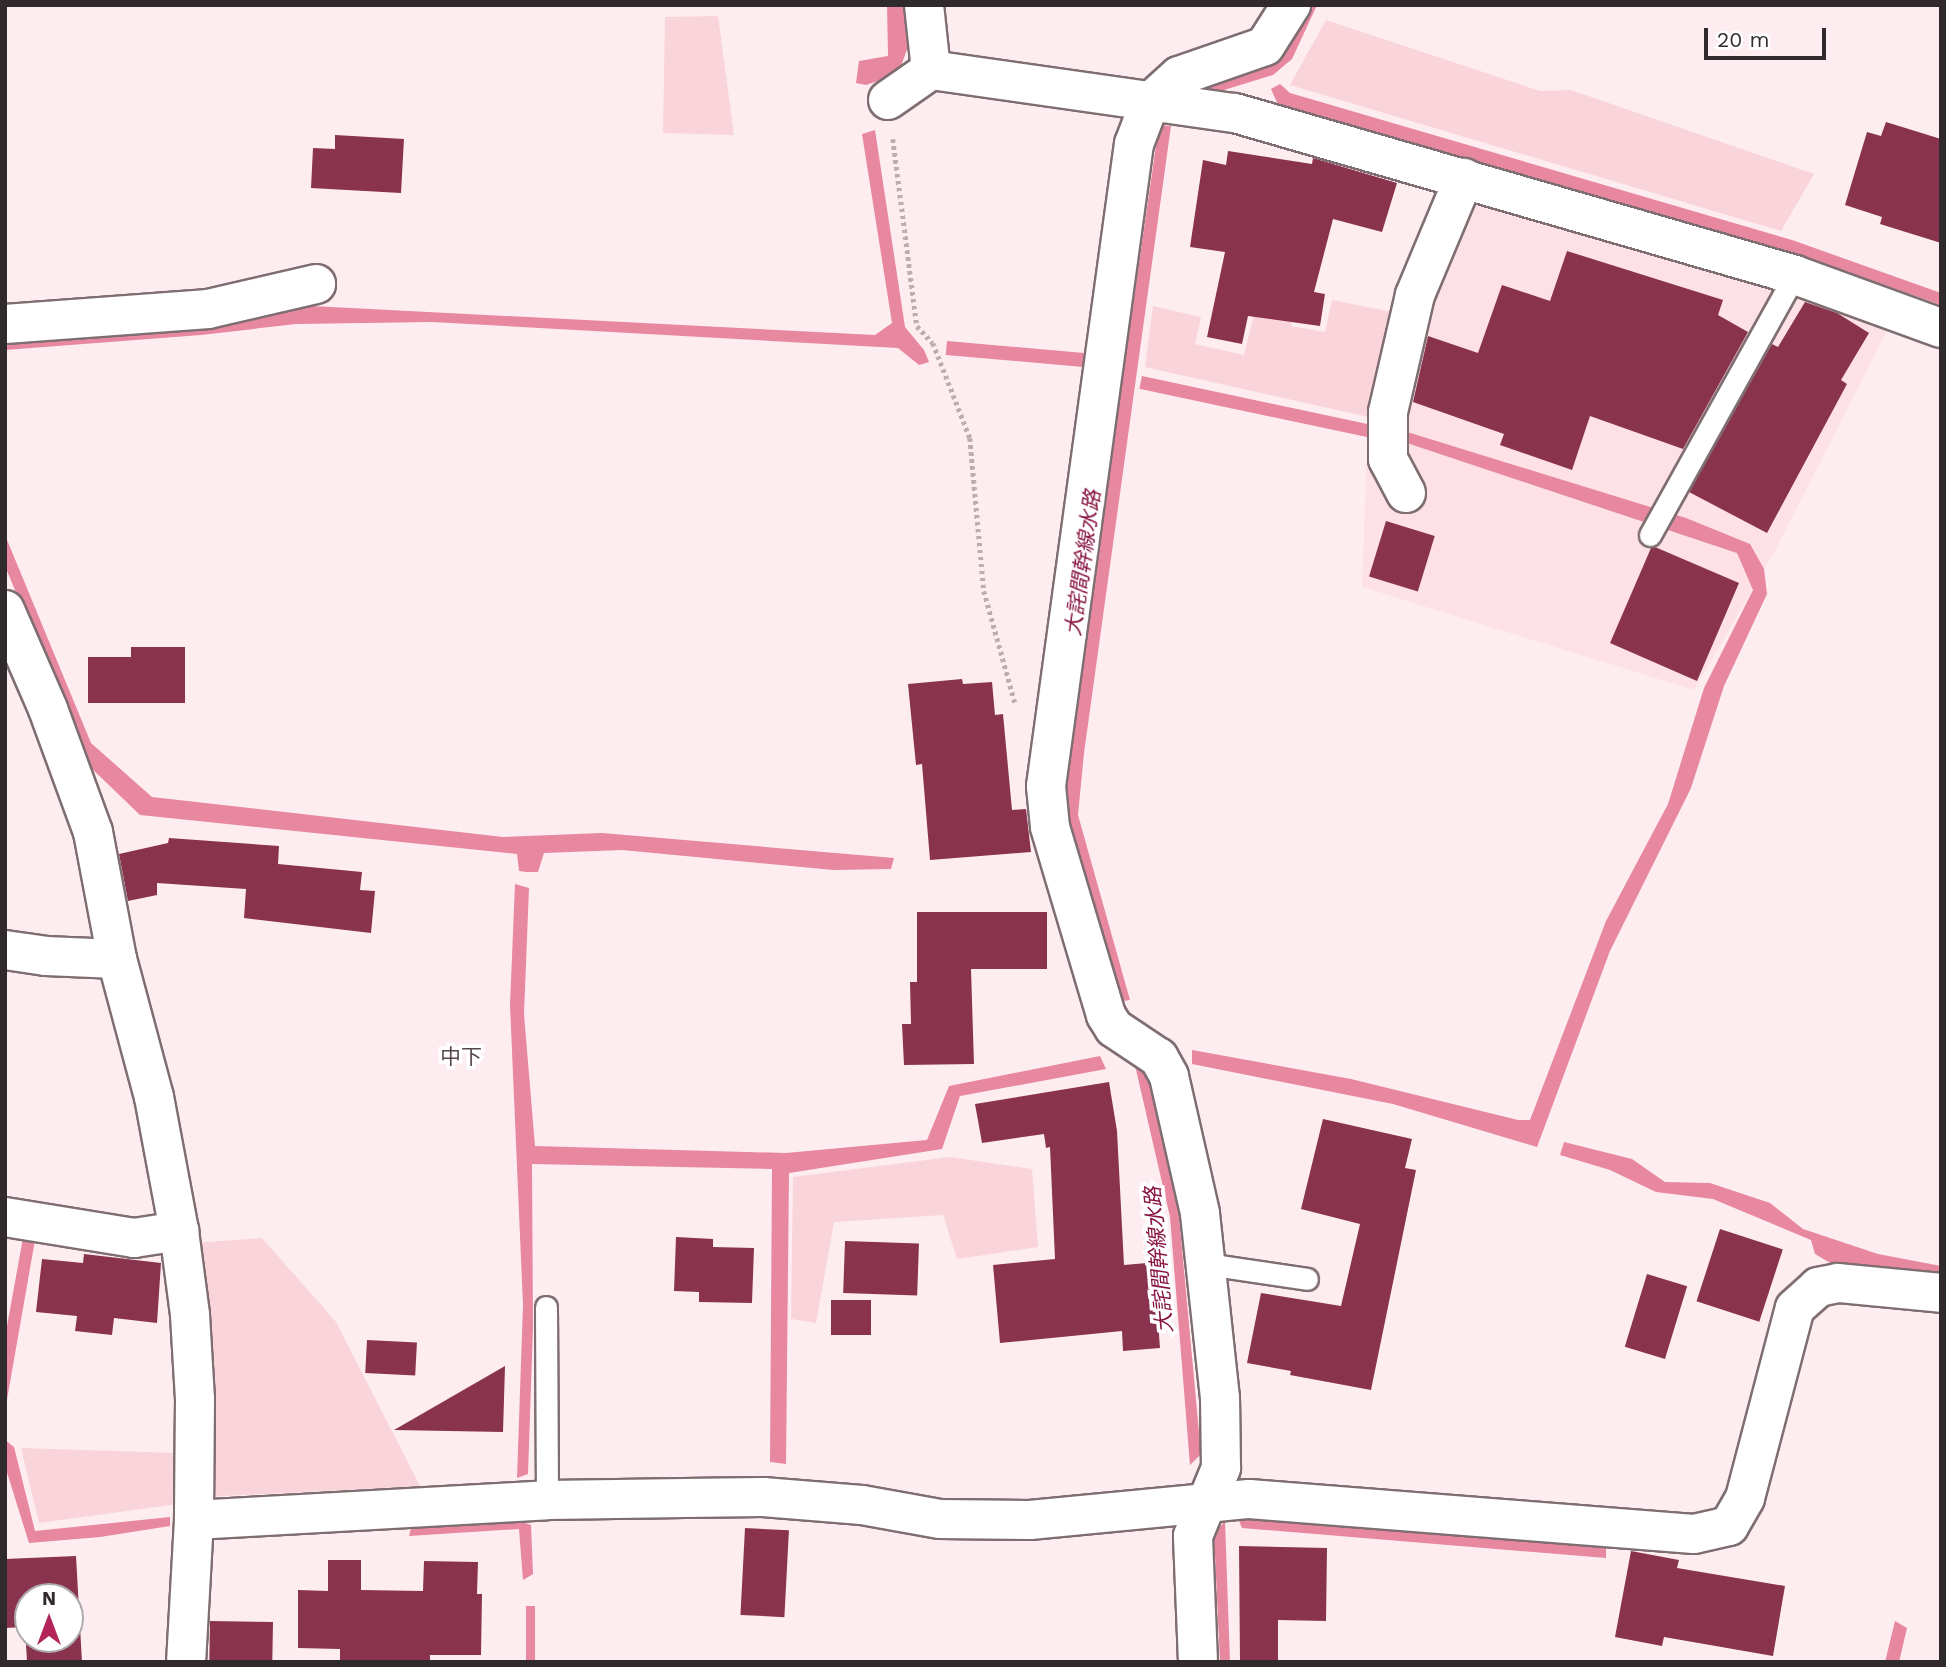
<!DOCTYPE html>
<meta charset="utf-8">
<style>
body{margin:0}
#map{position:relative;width:1946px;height:1667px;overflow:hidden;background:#fdedf0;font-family:"Work Sans","Noto Sans JP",sans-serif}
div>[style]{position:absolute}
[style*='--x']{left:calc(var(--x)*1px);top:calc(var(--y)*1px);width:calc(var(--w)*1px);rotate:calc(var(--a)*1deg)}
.built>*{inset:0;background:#fde1e6}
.green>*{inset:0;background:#f9d4db}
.water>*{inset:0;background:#e887a0;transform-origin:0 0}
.building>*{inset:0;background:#8a334e;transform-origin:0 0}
.path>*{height:4.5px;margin-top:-2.25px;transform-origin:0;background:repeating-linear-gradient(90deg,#bbaeb1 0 3.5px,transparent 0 7px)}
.roads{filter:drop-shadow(2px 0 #7f6e71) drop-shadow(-2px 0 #7f6e71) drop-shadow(0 2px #7f6e71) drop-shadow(0 -2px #7f6e71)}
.service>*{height:21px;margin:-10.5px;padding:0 10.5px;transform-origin:10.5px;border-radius:10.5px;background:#fff}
.minor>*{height:38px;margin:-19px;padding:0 19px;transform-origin:19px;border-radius:19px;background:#fff}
span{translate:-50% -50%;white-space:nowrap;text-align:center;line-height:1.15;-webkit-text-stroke:7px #fff;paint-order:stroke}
.water-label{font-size:21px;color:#881442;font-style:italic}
.neighbourhood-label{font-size:21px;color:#56464a}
.frame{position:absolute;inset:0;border:7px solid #312a2c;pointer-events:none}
.north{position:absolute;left:14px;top:1583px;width:70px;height:70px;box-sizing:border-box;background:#fff;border:2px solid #adaaab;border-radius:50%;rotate:0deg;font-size:19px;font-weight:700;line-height:28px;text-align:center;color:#312a2c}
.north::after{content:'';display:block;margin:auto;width:24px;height:32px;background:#b22359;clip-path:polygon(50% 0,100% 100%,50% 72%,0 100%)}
.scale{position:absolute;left:1704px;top:28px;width:122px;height:32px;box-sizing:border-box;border:4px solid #312a2c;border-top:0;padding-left:9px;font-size:21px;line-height:24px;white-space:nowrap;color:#312a2c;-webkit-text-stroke:5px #fff;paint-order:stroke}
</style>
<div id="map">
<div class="built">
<i style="clip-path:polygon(1472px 199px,1790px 284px,1888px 328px,1775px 551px,1694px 690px,1362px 587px,1367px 447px,1396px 407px,1427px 294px)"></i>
</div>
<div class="green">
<i style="clip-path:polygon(718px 16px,734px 135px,663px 133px,665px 17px)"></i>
<i style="clip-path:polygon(1326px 20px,1540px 91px,1571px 90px,1814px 174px,1781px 231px,1290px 85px)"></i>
<i style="clip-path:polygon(1265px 271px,1300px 281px,1291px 326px,1325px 332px,1332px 300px,1397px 313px,1373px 418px,1145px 367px,1153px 306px,1201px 317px,1195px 344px,1244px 355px)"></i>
<i style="clip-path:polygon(950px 1157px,1032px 1169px,1038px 1247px,957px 1259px,943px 1215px,834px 1222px,816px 1323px,791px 1319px,793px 1177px)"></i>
<i style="clip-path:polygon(262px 1238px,336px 1322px,420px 1486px,204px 1497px,211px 1330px,193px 1243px)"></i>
<i style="clip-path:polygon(21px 1448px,178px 1453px,178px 1504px,39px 1523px)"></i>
</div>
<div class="water">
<i style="clip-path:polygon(887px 5px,906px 5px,908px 47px,898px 74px,866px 85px,856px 83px,859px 61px,888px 56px)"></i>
<i style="clip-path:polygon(1301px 5px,1317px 5px,1292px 59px,1273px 75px,1211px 94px,1210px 83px)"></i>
<i style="clip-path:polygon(1280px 84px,1290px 93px,1792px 240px,1941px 293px,1941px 305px,1788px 251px,1279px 107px,1271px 89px)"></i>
<i style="clip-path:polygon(1159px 125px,1171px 126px,1084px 753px,1078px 815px,1130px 1000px,1117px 1002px,1065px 822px,1064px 783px)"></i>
<i style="clip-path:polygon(875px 130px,905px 327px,924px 350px,929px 362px,919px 365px,898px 348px,432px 322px,296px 324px,201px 335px,5px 350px,5px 337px,293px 305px,875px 335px,892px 323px,862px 134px)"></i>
<i style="left:947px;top:341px;width:138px;height:14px;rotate:5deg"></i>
<i style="left:1142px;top:376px;width:234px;height:13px;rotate:12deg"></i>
<i style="clip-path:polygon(1404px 431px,1686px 518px,1750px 544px,1764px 569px,1767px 594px,1724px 686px,1691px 788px,1610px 951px,1537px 1147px,1393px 1104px,1192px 1064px,1192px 1050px,1351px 1079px,1518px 1120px,1530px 1120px,1606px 921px,1668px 804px,1704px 688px,1753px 590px,1737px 553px,1407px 443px)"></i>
<i style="clip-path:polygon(5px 535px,91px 743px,152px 797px,503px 837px,602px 833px,894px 858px,891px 869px,833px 870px,622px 850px,544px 853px,538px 872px,526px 872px,519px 871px,517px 854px,140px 815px,88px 765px,5px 566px)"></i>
<i style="clip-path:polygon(515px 884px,529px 888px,524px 1014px,535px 1146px,786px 1153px,927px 1140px,949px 1086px,1100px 1056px,1106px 1069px,960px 1096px,942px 1149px,789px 1173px,786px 1464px,770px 1462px,772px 1169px,532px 1164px,533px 1327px,528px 1474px,517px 1478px,523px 1305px,510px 1005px)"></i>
<i style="clip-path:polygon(1134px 1061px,1146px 1061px,1174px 1162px,1201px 1454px,1190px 1465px,1170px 1217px)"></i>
<i style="clip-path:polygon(1564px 1142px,1632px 1159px,1665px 1182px,1710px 1183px,1770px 1203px,1803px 1229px,1878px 1254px,1941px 1266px,1941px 1276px,1832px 1264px,1815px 1254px,1811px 1240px,1713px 1199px,1656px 1192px,1610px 1170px,1560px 1155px)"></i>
<i style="clip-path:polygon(23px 1238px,35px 1240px,5px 1411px,5px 1337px)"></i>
<i style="clip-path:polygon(5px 1440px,14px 1447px,35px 1531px,170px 1517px,170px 1526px,100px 1537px,29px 1543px,5px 1466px)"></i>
<i style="clip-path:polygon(1237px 1516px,1606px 1542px,1606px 1558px,1242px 1528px)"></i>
<i style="clip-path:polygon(519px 1521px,531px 1525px,533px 1574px,523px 1580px,519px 1529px,409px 1536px,411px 1528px)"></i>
<i style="clip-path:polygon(1225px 1521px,1230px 1662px,1220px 1662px,1214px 1534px)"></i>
<i style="left:535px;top:1606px;width:56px;height:9px;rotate:90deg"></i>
<i style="clip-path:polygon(1895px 1621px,1907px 1628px,1899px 1662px,1885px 1662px)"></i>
</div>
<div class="building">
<i style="clip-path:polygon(1886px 122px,1941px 139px,1941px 243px,1880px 224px,1882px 217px,1845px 205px,1867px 132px,1881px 136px)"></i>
<i style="clip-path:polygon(335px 135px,404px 139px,401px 193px,311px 188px,313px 148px,335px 149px)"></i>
<i style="clip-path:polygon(1228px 151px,1312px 164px,1313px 158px,1397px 183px,1382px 232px,1333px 219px,1314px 292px,1325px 294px,1320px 326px,1248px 316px,1242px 344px,1207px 337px,1225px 252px,1190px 247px,1203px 160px,1226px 165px)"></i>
<i style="clip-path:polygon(1567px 251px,1723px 300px,1718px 315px,1748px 332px,1683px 449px,1590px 416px,1572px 470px,1500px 445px,1504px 434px,1413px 402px,1428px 336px,1478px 353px,1502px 285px,1550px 301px)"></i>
<i style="clip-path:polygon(1805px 302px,1837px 313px,1869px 333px,1841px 380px,1847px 384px,1767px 533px,1689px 492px,1772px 344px,1778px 347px)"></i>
<i style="left:1386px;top:521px;width:51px;height:58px;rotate:17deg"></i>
<i style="clip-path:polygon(1655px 547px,1739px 583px,1697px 681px,1610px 643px,1651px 548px)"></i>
<i style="clip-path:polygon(131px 647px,185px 647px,185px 703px,88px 703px,88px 657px,131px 657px)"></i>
<i style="clip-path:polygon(962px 679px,963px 684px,992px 682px,995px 715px,1003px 714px,1012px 810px,1026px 809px,1031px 852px,930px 860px,922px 764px,916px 765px,908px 684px)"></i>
<i style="clip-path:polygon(169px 838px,279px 846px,278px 864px,362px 872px,360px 890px,375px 891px,371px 933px,244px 918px,246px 889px,157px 883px,157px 895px,128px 901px,119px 854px,168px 843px)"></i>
<i style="clip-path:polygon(917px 912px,1047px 912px,1047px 969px,971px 969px,974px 1064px,904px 1065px,902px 1024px,911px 1024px,910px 982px,917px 982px)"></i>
<i style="clip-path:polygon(1109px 1082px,1117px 1131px,1124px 1265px,1147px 1263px,1151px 1308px,1157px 1308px,1160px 1348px,1123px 1351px,1122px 1331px,1000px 1343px,993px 1265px,1055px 1259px,1050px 1147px,1046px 1148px,1044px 1134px,982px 1143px,975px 1104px)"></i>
<i style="clip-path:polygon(1323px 1119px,1412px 1139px,1405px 1168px,1416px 1170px,1371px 1390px,1290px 1375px,1291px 1371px,1247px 1363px,1261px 1293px,1341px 1306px,1360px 1224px,1301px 1209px)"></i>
<i style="left:1720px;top:1229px;width:66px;height:76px;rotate:18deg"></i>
<i style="clip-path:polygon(676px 1237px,713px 1239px,713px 1247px,754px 1248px,752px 1303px,699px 1302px,699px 1292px,674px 1291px)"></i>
<i style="left:845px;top:1241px;width:74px;height:52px;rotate:2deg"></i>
<i style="clip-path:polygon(84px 1254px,161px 1263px,157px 1323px,114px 1318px,112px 1335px,75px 1331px,77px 1316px,36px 1312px,42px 1259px,83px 1263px)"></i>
<i style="left:1647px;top:1274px;width:42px;height:76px;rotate:17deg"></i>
<i style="left:831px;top:1300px;width:40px;height:35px"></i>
<i style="left:367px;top:1340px;width:50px;height:33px;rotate:3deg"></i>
<i style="clip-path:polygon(505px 1366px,503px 1432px,394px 1430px)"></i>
<i style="left:745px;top:1528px;width:44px;height:87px;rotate:3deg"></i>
<i style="clip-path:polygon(1239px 1546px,1327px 1548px,1326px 1621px,1278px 1620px,1278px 1662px,1240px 1662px)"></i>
<i style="clip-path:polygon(1631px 1551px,1679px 1560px,1677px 1568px,1785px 1586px,1773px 1656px,1664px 1637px,1662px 1646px,1615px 1637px)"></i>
<i style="clip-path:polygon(evenodd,76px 1556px,82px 1662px,27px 1662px,25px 1627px,5px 1628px,5px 1559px,76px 1556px,28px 1597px,70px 1597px,70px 1639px,28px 1639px,28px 1597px)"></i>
<i style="clip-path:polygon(328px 1560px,361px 1560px,361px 1590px,423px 1591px,424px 1561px,478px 1562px,477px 1594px,482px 1594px,481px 1655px,430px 1655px,430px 1662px,340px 1662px,340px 1649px,298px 1648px,298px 1590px,328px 1591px)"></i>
<i style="left:210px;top:1621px;width:63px;height:41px;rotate:1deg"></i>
</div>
<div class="path">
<i style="--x:893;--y:139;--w:189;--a:82.7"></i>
<i style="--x:917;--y:326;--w:23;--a:47"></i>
<i style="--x:933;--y:343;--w:102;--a:68.7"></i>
<i style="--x:970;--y:438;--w:154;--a:84.8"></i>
<i style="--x:984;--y:591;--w:116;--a:74.5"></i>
</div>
<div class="roads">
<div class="service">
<i style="--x:1650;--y:535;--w:298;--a:-60.9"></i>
<i style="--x:1206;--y:1264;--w:102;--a:8.4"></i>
<i style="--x:546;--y:1307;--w:193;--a:89.7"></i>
</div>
<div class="minor">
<i style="--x:924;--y:5;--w:65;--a:83.9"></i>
<i style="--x:931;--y:70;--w:307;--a:8.1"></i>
<i style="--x:1235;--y:113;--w:583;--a:16.13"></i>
<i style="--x:1795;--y:275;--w:155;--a:20"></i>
<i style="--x:888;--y:100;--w:52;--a:-34.9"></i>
<i style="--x:5;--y:324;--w:204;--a:-4.2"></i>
<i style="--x:208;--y:309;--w:111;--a:-13"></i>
<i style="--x:1406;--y:493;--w:38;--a:-118"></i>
<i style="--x:1388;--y:459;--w:47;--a:-90"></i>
<i style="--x:1388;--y:412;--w:120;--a:-77"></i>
<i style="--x:1415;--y:295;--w:127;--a:-67.3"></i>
<i style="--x:5;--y:610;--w:108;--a:66.5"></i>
<i style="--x:48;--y:709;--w:131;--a:69.9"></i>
<i style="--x:93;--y:832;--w:129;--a:79.3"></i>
<i style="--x:117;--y:959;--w:143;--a:75"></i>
<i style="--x:154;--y:1097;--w:136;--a:79.4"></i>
<i style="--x:179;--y:1231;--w:85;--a:82.5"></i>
<i style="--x:190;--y:1315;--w:84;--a:86.6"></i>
<i style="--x:195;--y:1399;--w:121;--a:90.5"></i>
<i style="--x:194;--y:1520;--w:142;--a:93.2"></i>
<i style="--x:5;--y:950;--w:41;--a:8.3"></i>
<i style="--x:46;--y:956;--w:71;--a:2.4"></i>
<i style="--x:5;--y:1217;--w:131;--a:9.2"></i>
<i style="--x:134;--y:1238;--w:46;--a:-8.8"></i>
<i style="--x:194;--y:1520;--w:354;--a:-3.2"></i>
<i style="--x:547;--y:1500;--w:216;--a:-0.8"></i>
<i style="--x:763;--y:1497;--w:99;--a:4.6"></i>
<i style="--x:862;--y:1505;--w:79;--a:10.2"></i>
<i style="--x:940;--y:1519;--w:90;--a:0.6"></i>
<i style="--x:1030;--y:1520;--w:220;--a:-5.5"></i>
<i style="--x:1249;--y:1499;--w:446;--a:4.5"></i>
<i style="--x:1694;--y:1534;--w:36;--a:-13"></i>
<i style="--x:1729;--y:1526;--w:32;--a:-60"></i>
<i style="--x:1745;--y:1498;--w:196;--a:-75.3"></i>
<i style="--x:1795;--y:1308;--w:31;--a:-42"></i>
<i style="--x:1818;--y:1287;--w:20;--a:-11"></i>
<i style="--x:1838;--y:1283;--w:103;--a:5.5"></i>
<i style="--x:1198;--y:1662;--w:126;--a:-92.3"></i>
<i style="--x:1193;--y:1536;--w:74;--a:-67.6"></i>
<i style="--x:1221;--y:1468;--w:70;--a:-90.8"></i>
<i style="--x:1220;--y:1398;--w:186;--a:-96.2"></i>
<i style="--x:1200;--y:1213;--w:140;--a:-102.8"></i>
<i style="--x:1169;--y:1076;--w:21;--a:-119"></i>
<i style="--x:1159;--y:1058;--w:54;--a:-146.3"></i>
<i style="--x:1114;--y:1028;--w:15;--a:-122"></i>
<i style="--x:1106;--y:1015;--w:196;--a:-106.6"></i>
<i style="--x:1050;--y:827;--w:41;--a:-95.6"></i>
<i style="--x:1046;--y:786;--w:648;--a:-82.2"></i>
<i style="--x:1134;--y:144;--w:45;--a:-69.1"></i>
<i style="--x:1150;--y:102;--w:39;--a:-42"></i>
<i style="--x:1179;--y:76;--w:91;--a:-19.2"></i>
<i style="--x:1265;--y:46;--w:49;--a:-57.6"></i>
</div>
</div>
<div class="water-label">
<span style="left:1083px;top:563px;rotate:-82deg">大詫間幹線水路</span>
<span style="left:1159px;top:1260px;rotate:-95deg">大詫間幹線水路</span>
</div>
<div class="neighbourhood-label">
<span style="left:461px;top:1057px">中下</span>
</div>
<div class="frame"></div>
<div class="north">N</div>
<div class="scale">20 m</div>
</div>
